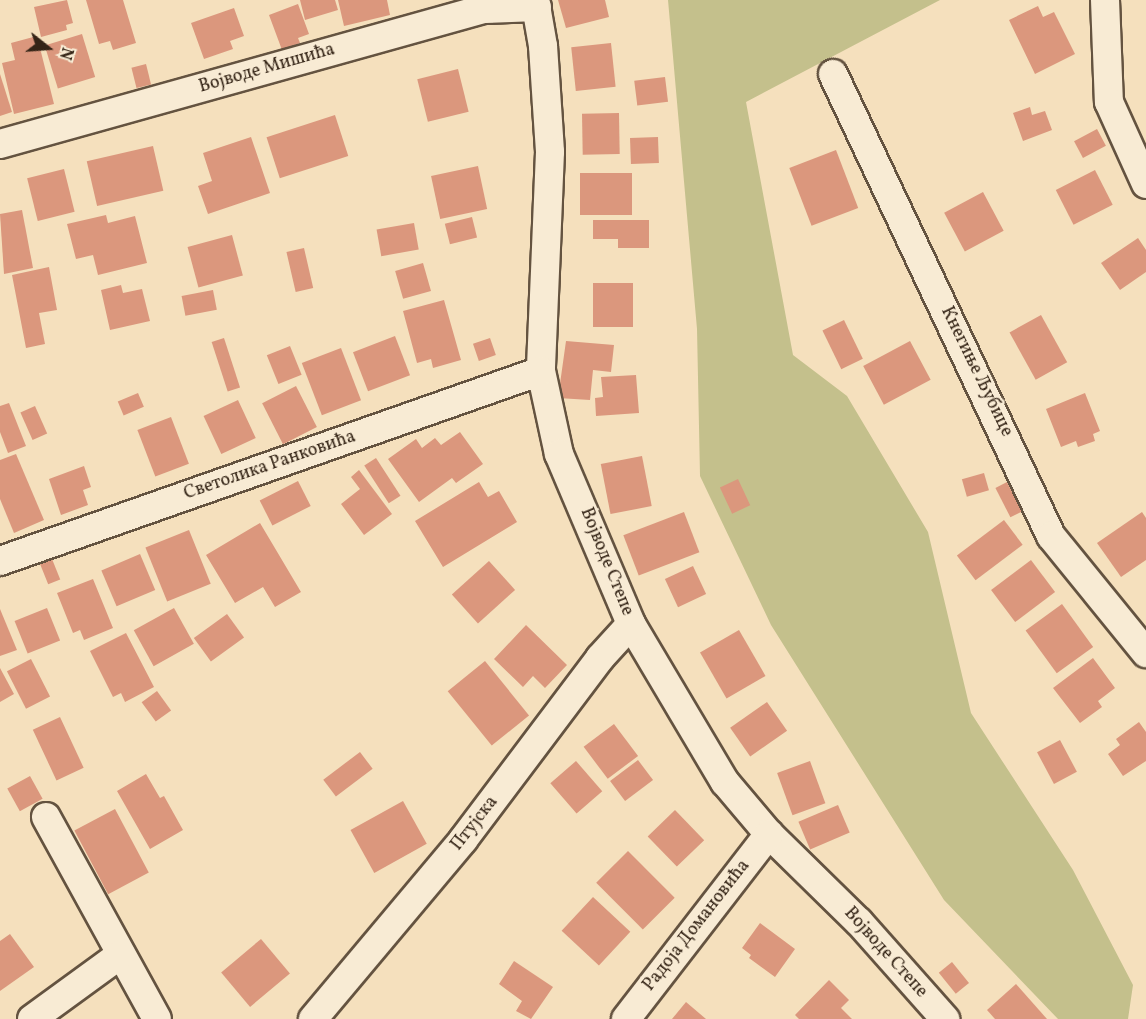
<!DOCTYPE html>
<meta charset="utf-8">
<style>
body{margin:0}
#map{position:relative;width:1146px;height:1019px;overflow:hidden;background:#f5e0bd;font-family:Vollkorn,serif}
div>[style]{position:absolute}
[style*='--x']{left:calc(var(--x)*1px);top:calc(var(--y)*1px);width:calc(var(--w)*1px);rotate:calc(var(--a)*1deg)}
.green>*{inset:0;background:#c4c08c}
.building>*{inset:0;background:#db977d;transform-origin:0 0}
.roads{filter:drop-shadow(2px 0 #645340) drop-shadow(-2px 0 #645340) drop-shadow(0 2px #645340) drop-shadow(0 -2px #645340)}
.minor>*{height:28px;margin:-14px;padding:0 14px;transform-origin:14px;border-radius:14px;background:#f8ebd4}
span{translate:-50% -50%;white-space:nowrap;text-align:center;line-height:1.15;-webkit-text-stroke:4.5px #f8ebd4;paint-order:stroke}
.street-label{font-size:18px;color:#342416}
.north{position:absolute;left:18px;top:18px;width:60px;height:60px;-webkit-text-stroke:4px #f8ebd4;paint-order:stroke;rotate:107deg;font-size:16px;font-weight:700;line-height:24px;text-align:center;color:#342416}
.north::after{content:'';display:block;margin:auto;width:21px;height:27px;background:#342416;clip-path:polygon(50% 0,100% 100%,50% 72%,0 100%)}
</style>
<div id="map">
<div class="green">
<i style="clip-path:polygon(668px 0,940px 0,746px 102px,793px 355px,847px 396px,928px 532px,971px 713px,1073px 870px,1133px 985px,1128px 1019px,1058px 1019px,944px 900px,771px 625px,700px 476px,697px 329px)"></i>
</div>
<div class="building">
<i style="clip-path:polygon(67px 0,73px 23px,66px 25px,67px 30px,41px 37px,34px 7px)"></i>
<i style="clip-path:polygon(86px 0,123px 0,136px 43px,113px 50px,110px 41px,99px 44px)"></i>
<i style="clip-path:polygon(300px 0,335px 0,338px 10px,305px 20px)"></i>
<i style="clip-path:polygon(338px 0,387px 0,390px 15px,344px 26px)"></i>
<i style="clip-path:polygon(558px 0,605px 0,609px 17px,566px 28px)"></i>
<i style="clip-path:polygon(298px 4px,309px 34px,298px 38px,300px 43px,282px 50px,269px 15px)"></i>
<i style="clip-path:polygon(1038px 6px,1043px 17px,1054px 12px,1075px 54px,1035px 74px,1009px 20px)"></i>
<i style="clip-path:polygon(234px 8px,244px 36px,230px 41px,233px 49px,204px 59px,191px 23px)"></i>
<i style="left:82px;top:34px;width:45px;height:39px;rotate:73deg"></i>
<i style="clip-path:polygon(37px 36px,54px 104px,14px 114px,2px 63px,15px 60px,11px 43px)"></i>
<i style="left:611px;top:43px;width:44px;height:40px;rotate:84deg"></i>
<i style="left:146px;top:64px;width:21px;height:15px;rotate:76deg"></i>
<i style="left:458px;top:69px;width:44px;height:42px;rotate:76deg"></i>
<i style="clip-path:polygon(0 74px,12px 112px,0 116px)"></i>
<i style="left:665px;top:77px;width:25px;height:31px;rotate:83deg"></i>
<i style="clip-path:polygon(1030px 107px,1032px 115px,1045px 111px,1052px 130px,1023px 141px,1013px 113px)"></i>
<i style="left:619px;top:113px;width:41px;height:37px;rotate:89deg"></i>
<i style="left:335px;top:115px;width:43px;height:72px;rotate:72deg"></i>
<i style="left:1097px;top:129px;width:19px;height:26px;rotate:62deg"></i>
<i style="clip-path:polygon(251px 137px,270px 193px,208px 214px,198px 186px,212px 181px,203px 153px)"></i>
<i style="left:658px;top:137px;width:26px;height:28px;rotate:88deg"></i>
<i style="left:153px;top:146px;width:46px;height:68px;rotate:77deg"></i>
<i style="left:836px;top:150px;width:62px;height:50px;rotate:69deg"></i>
<i style="left:478px;top:166px;width:44px;height:48px;rotate:78deg"></i>
<i style="left:64px;top:169px;width:44px;height:38px;rotate:76deg"></i>
<i style="left:1095px;top:170px;width:39px;height:44px;rotate:63deg"></i>
<i style="left:580px;top:173px;width:52px;height:42px"></i>
<i style="left:983px;top:192px;width:44px;height:44px;rotate:62deg"></i>
<i style="clip-path:polygon(22px 210px,33px 268px,4px 274px,0 214px)"></i>
<i style="clip-path:polygon(106px 215px,108px 223px,135px 216px,147px 263px,98px 275px,93px 255px,76px 259px,67px 224px)"></i>
<i style="left:472px;top:217px;width:21px;height:28px;rotate:76deg"></i>
<i style="clip-path:polygon(593px 220px,649px 220px,649px 248px,618px 248px,618px 239px,593px 239px)"></i>
<i style="left:414px;top:223px;width:27px;height:38px;rotate:80deg"></i>
<i style="left:232px;top:235px;width:42px;height:46px;rotate:75deg"></i>
<i style="clip-path:polygon(1138px 238px,1146px 250px,1146px 272px,1120px 290px,1101px 263px)"></i>
<i style="left:304px;top:248px;width:41px;height:18px;rotate:77deg"></i>
<i style="left:423px;top:263px;width:29px;height:29px;rotate:74deg"></i>
<i style="clip-path:polygon(49px 267px,57px 310px,39px 313px,45px 344px,26px 348px,12px 275px)"></i>
<i style="left:633px;top:283px;width:44px;height:40px;rotate:90deg"></i>
<i style="clip-path:polygon(121px 285px,123px 293px,142px 289px,150px 321px,110px 330px,101px 290px)"></i>
<i style="left:213px;top:290px;width:20px;height:32px;rotate:79deg"></i>
<i style="clip-path:polygon(444px 300px,461px 360px,433px 368px,431px 359px,417px 363px,403px 311px)"></i>
<i style="left:1041px;top:315px;width:54px;height:36px;rotate:61deg"></i>
<i style="left:844px;top:320px;width:43px;height:24px;rotate:64deg"></i>
<i style="left:395px;top:336px;width:42px;height:45px;rotate:69deg"></i>
<i style="left:224px;top:338px;width:52px;height:13px;rotate:72deg"></i>
<i style="left:490px;top:338px;width:18px;height:18px;rotate:71deg"></i>
<i style="clip-path:polygon(566px 341px,614px 345px,611px 372px,593px 370px,590px 400px,558px 398px)"></i>
<i style="left:910px;top:341px;width:44px;height:53px;rotate:62deg"></i>
<i style="left:290px;top:346px;width:31px;height:25px;rotate:68deg"></i>
<i style="left:341px;top:348px;width:56px;height:42px;rotate:69deg"></i>
<i style="clip-path:polygon(636px 375px,639px 413px,596px 416px,595px 398px,603px 397px,601px 377px)"></i>
<i style="left:296px;top:386px;width:46px;height:38px;rotate:63deg"></i>
<i style="left:138px;top:393px;width:15px;height:22px;rotate:67deg"></i>
<i style="clip-path:polygon(1085px 393px,1100px 431px,1093px 434px,1095px 441px,1078px 447px,1076px 441px,1061px 447px,1046px 409px)"></i>
<i style="left:238px;top:400px;width:42px;height:38px;rotate:65deg"></i>
<i style="clip-path:polygon(9px 403px,26px 446px,8px 453px,0 432px,0 406px)"></i>
<i style="left:35px;top:406px;width:30px;height:16px;rotate:66deg"></i>
<i style="left:171px;top:417px;width:50px;height:36px;rotate:69deg"></i>
<i style="clip-path:polygon(460px 432px,483px 464px,456px 483px,452px 478px,419px 502px,388px 459px,416px 439px,422px 448px,435px 438px,441px 445px)"></i>
<i style="clip-path:polygon(16px 454px,44px 520px,14px 533px,0 499px,0 460px)"></i>
<i style="left:642px;top:456px;width:51px;height:42px;rotate:79deg"></i>
<i style="left:376px;top:458px;width:45px;height:14px;rotate:57deg"></i>
<i style="clip-path:polygon(84px 466px,91px 487px,83px 490px,88px 505px,61px 515px,49px 479px)"></i>
<i style="clip-path:polygon(359px 470px,392px 514px,364px 535px,341px 504px,360px 489px,351px 477px)"></i>
<i style="left:984px;top:473px;width:18px;height:23px;rotate:74deg"></i>
<i style="left:738px;top:479px;width:29px;height:20px;rotate:65deg"></i>
<i style="left:298px;top:481px;width:28px;height:43px;rotate:63deg"></i>
<i style="clip-path:polygon(479px 482px,488px 497px,499px 491px,517px 522px,443px 567px,415px 521px)"></i>
<i style="left:1007px;top:482px;width:33px;height:13px;rotate:63deg"></i>
<i style="left:684px;top:512px;width:43px;height:65px;rotate:69deg"></i>
<i style="clip-path:polygon(1142px 512px,1146px 518px,1146px 560px,1121px 577px,1097px 543px)"></i>
<i style="left:1004px;top:520px;width:31px;height:59px;rotate:53deg"></i>
<i style="clip-path:polygon(260px 523px,301px 592px,275px 607px,263px 587px,235px 603px,206px 555px)"></i>
<i style="left:189px;top:530px;width:58px;height:47px;rotate:68deg"></i>
<i style="left:140px;top:554px;width:39px;height:42px;rotate:67deg"></i>
<i style="left:52px;top:559px;width:22px;height:13px;rotate:68deg"></i>
<i style="left:1031px;top:560px;width:40px;height:50px;rotate:53deg"></i>
<i style="left:489px;top:561px;width:39px;height:50px;rotate:48deg"></i>
<i style="left:693px;top:566px;width:31px;height:31px;rotate:65deg"></i>
<i style="clip-path:polygon(93px 579px,113px 628px,84px 640px,80px 630px,73px 633px,57px 593px)"></i>
<i style="left:1062px;top:604px;width:53px;height:45px;rotate:54deg"></i>
<i style="left:47px;top:608px;width:35px;height:35px;rotate:68deg"></i>
<i style="left:174px;top:608px;width:41px;height:46px;rotate:61deg"></i>
<i style="clip-path:polygon(0 609px,17px 650px,0 656px)"></i>
<i style="left:227px;top:614px;width:29px;height:41px;rotate:54deg"></i>
<i style="clip-path:polygon(526px 625px,567px 665px,545px 688px,533px 676px,523px 687px,494px 659px)"></i>
<i style="left:739px;top:630px;width:53px;height:45px;rotate:60deg"></i>
<i style="clip-path:polygon(126px 633px,154px 687px,125px 702px,121px 693px,113px 697px,90px 651px)"></i>
<i style="clip-path:polygon(1093px 658px,1115px 688px,1098px 701px,1102px 707px,1080px 723px,1053px 688px)"></i>
<i style="left:31px;top:659px;width:42px;height:27px;rotate:63deg"></i>
<i style="left:485px;top:661px;width:70px;height:48px;rotate:51deg"></i>
<i style="clip-path:polygon(0 668px,14px 694px,0 702px)"></i>
<i style="left:157px;top:691px;width:24px;height:19px;rotate:54deg"></i>
<i style="left:767px;top:702px;width:35px;height:45px;rotate:55deg"></i>
<i style="left:60px;top:717px;width:56px;height:30px;rotate:65deg"></i>
<i style="clip-path:polygon(1139px 722px,1146px 732px,1146px 761px,1123px 776px,1108px 754px,1120px 745px,1116px 739px)"></i>
<i style="left:614px;top:724px;width:40px;height:38px;rotate:53deg"></i>
<i style="left:1060px;top:740px;width:36px;height:26px;rotate:62deg"></i>
<i style="left:360px;top:752px;width:21px;height:46px;rotate:53deg"></i>
<i style="left:638px;top:760px;width:25px;height:35px;rotate:53deg"></i>
<i style="left:576px;top:761px;width:40px;height:34px;rotate:49deg"></i>
<i style="left:810px;top:761px;width:45px;height:35px;rotate:70deg"></i>
<i style="clip-path:polygon(146px 774px,160px 798px,164px 796px,183px 830px,150px 849px,117px 791px)"></i>
<i style="left:30px;top:776px;width:26px;height:26px;rotate:61deg"></i>
<i style="left:403px;top:801px;width:49px;height:60px;rotate:61deg"></i>
<i style="left:838px;top:805px;width:30px;height:43px;rotate:67deg"></i>
<i style="left:115px;top:809px;width:72px;height:46px;rotate:62deg"></i>
<i style="left:675px;top:810px;width:42px;height:38px;rotate:46deg"></i>
<i style="left:628px;top:851px;width:66px;height:45px;rotate:45deg"></i>
<i style="left:593px;top:897px;width:51px;height:46px;rotate:43deg"></i>
<i style="clip-path:polygon(760px 923px,795px 949px,775px 977px,749px 958px,751px 955px,742px 948px)"></i>
<i style="clip-path:polygon(10px 934px,34px 967px,0 991px,0 941px)"></i>
<i style="left:261px;top:939px;width:45px;height:52px;rotate:50deg"></i>
<i style="clip-path:polygon(514px 961px,553px 987px,531px 1019px,516px 1011px,522px 1001px,499px 984px)"></i>
<i style="left:952px;top:962px;width:27px;height:17px;rotate:51deg"></i>
<i style="clip-path:polygon(829px 980px,849px 1000px,841px 1008px,852px 1019px,799px 1019px,795px 1015px)"></i>
<i style="clip-path:polygon(1016px 984px,1047px 1019px,995px 1019px,987px 1010px)"></i>
<i style="clip-path:polygon(686px 1002px,706px 1019px,672px 1019px)"></i>
</div>
<div class="roads">
<div class="minor">
<i style="--x:535;--y:0;--w:47;--a:80.1"></i>
<i style="--x:543;--y:46;--w:106;--a:86.2"></i>
<i style="--x:550;--y:152;--w:219;--a:92.4"></i>
<i style="--x:541;--y:371;--w:85;--a:77.8"></i>
<i style="--x:559;--y:454;--w:185;--a:67"></i>
<i style="--x:631;--y:624;--w:184;--a:59.3"></i>
<i style="--x:725;--y:782;--w:68;--a:49.8"></i>
<i style="--x:769;--y:834;--w:126;--a:44.4"></i>
<i style="--x:859;--y:922;--w:130;--a:48.4"></i>
<i style="--x:1105;--y:0;--w:102;--a:87.8"></i>
<i style="--x:1109;--y:102;--w:90;--a:65.7"></i>
<i style="--x:833;--y:74;--w:511;--a:64.74"></i>
<i style="--x:1051;--y:536;--w:151;--a:50.9"></i>
<i style="--x:0;--y:144;--w:502;--a:-15.59"></i>
<i style="--x:484;--y:9;--w:53;--a:-2.2"></i>
<i style="--x:0;--y:561;--w:573;--a:-19.35"></i>
<i style="--x:46;--y:817;--w:230;--a:61.2"></i>
<i style="--x:32;--y:1019;--w:110;--a:-36.1"></i>
<i style="--x:313;--y:1019;--w:234;--a:-50"></i>
<i style="--x:463;--y:840;--w:228;--a:-53"></i>
<i style="--x:600;--y:658;--w:46;--a:-47.6"></i>
<i style="--x:626;--y:1019;--w:234;--a:-52.3"></i>
</div>
</div>
<div class="street-label">
<span style="left:267px;top:69px;rotate:-16deg">Војводе Мишића</span>
<span style="left:976px;top:372px;rotate:64deg">Кнегиње Љубице</span>
<span style="left:270px;top:466px;rotate:-19deg">Светолика Ранковића</span>
<span style="left:606px;top:562px;rotate:68deg">Војводе Степе</span>
<span style="left:475px;top:824px;rotate:-52deg">Птујска</span>
<span style="left:697px;top:926px;rotate:-52deg">Радоја Домановића</span>
<span style="left:885px;top:953px;rotate:48deg">Војводе Степе</span>
</div>
<div class="north">N</div>
</div>
